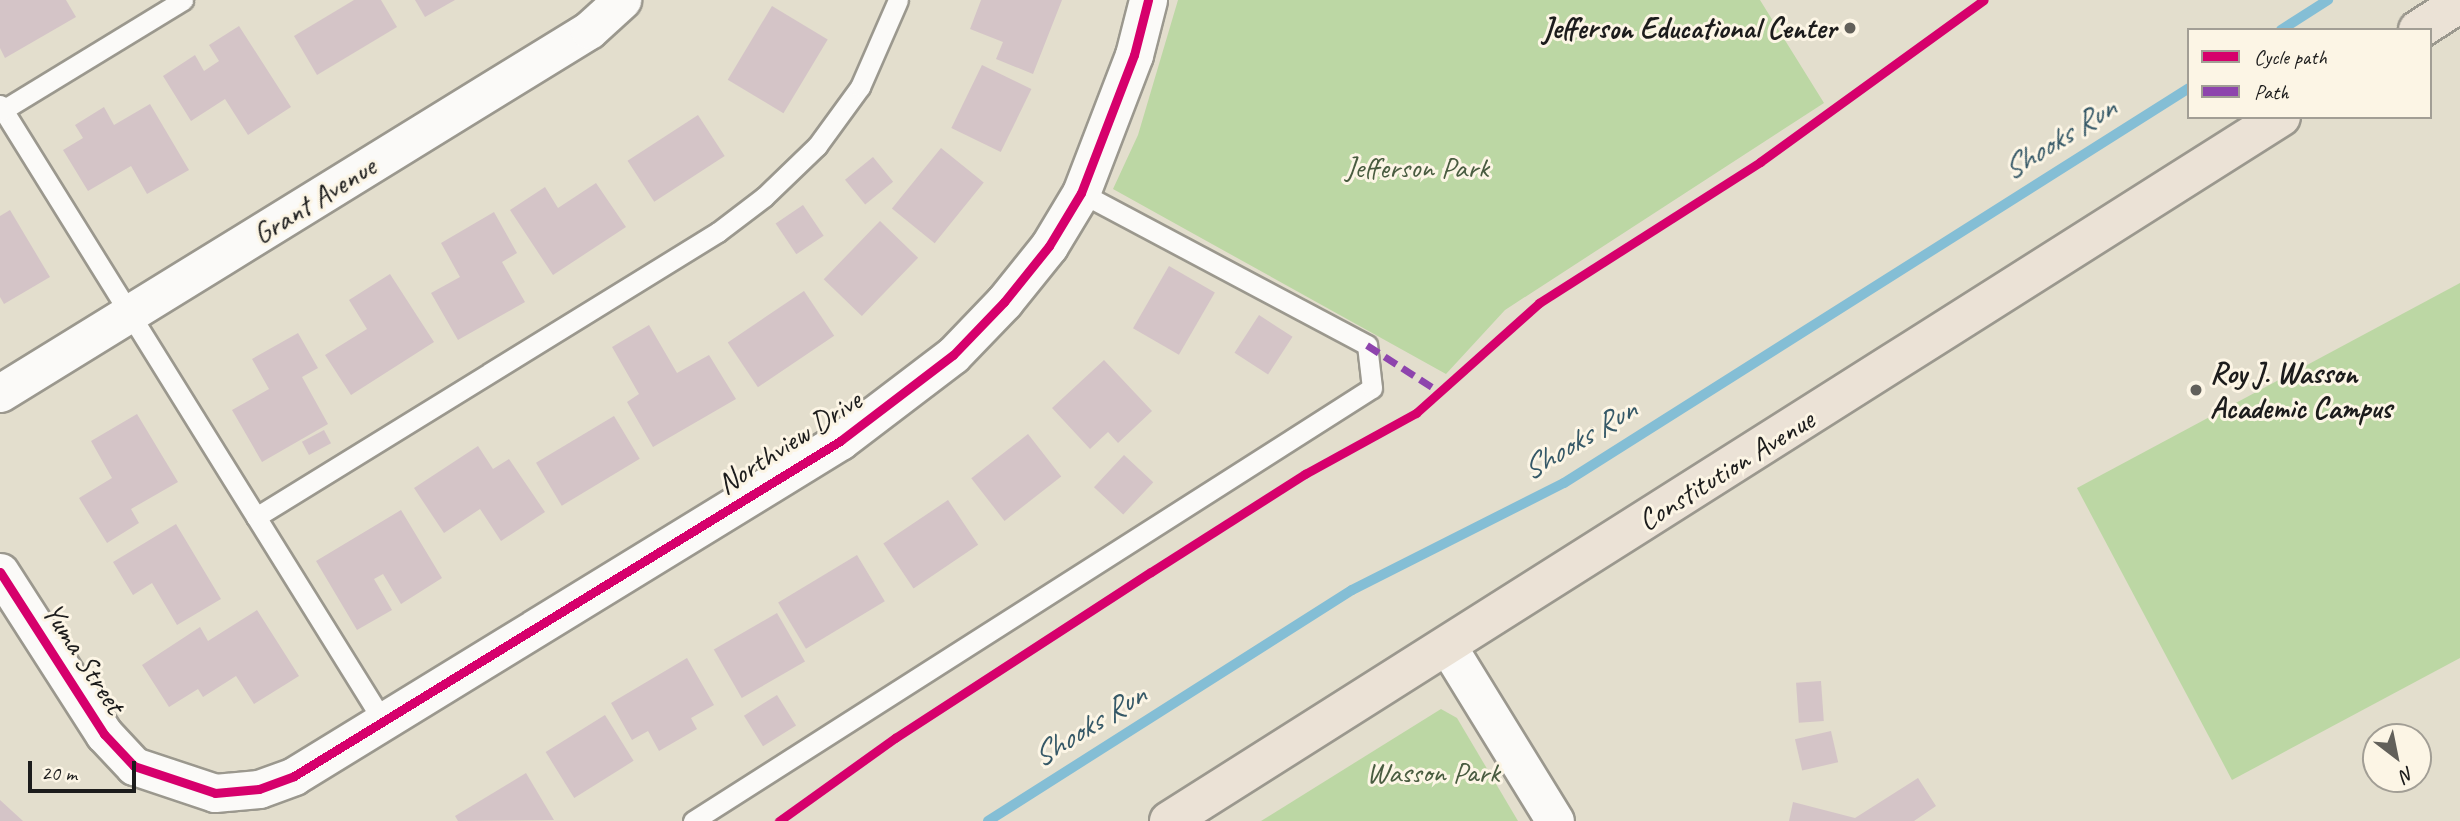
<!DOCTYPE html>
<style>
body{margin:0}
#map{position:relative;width:2460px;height:821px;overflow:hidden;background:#e3decd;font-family:Caveat,sans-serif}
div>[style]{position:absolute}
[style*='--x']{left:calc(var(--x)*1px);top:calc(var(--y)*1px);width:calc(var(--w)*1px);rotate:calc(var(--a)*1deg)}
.green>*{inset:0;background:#bcd7a4}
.stream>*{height:10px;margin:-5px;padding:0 5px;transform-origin:5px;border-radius:5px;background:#84bed5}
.building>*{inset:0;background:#d4c4c7;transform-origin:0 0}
.roads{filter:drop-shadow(2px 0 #9b988e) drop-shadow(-2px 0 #9b988e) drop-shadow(0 2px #9b988e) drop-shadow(0 -2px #9b988e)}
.lane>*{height:19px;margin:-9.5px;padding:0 9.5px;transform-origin:9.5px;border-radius:9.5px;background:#fbfaf8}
.street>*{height:37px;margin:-18.5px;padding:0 18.5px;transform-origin:18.5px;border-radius:18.5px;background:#fbfaf8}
.primary>*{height:38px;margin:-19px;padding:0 19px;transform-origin:19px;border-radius:19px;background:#ebe2d6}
.quiet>*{height:7px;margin-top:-3.5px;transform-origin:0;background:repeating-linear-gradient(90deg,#8e44ad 0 14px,transparent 0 21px)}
.cycleway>*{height:9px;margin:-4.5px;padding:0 4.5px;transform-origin:4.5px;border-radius:4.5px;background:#d6006c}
.dots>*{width:19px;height:19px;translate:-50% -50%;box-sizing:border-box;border:4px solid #fcf5e5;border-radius:50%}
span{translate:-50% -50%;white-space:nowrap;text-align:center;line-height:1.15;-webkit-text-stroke:6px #fcf5e5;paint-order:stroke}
.poi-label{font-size:30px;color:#1c1c1c;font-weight:700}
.right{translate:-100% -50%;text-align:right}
.left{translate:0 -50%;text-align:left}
.park-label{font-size:30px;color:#495c40}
.street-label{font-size:30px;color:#1c1c1c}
.water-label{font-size:32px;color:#355867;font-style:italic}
.legend{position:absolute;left:2187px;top:28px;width:245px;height:91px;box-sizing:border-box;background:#fcf5e5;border:2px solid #a29e95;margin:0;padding:9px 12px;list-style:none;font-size:21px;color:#1c1c1c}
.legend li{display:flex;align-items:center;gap:14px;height:35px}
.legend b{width:35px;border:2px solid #a29e95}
.north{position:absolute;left:2362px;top:723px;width:70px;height:70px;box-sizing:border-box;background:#fcf5e5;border:2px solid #a29e95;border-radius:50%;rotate:148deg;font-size:19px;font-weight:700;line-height:28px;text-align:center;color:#1c1c1c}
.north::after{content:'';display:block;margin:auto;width:24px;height:32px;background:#62605a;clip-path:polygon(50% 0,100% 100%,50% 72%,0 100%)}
.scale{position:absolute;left:28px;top:761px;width:108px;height:32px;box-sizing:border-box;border:4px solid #1c1c1c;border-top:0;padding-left:9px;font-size:21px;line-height:24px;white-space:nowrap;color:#1c1c1c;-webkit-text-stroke:5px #fcf5e5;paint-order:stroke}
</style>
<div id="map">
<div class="green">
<i style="clip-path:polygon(1178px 0,1760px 0,1824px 103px,1505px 310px,1446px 374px,1113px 189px,1138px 135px)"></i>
<i style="clip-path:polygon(2460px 283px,2460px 658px,2232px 780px,2077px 488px)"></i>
<i style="clip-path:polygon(1441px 709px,1457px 718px,1518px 821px,1261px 821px)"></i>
</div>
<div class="stream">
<i style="--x:2281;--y:30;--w:56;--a:-32.6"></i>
<i style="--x:988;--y:821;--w:431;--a:-32.4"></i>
<i style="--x:1352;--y:590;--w:237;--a:-26.8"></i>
<i style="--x:1564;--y:483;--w:739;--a:-32.29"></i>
</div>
<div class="building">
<i style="clip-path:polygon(0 0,66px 0,76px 17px,5px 58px,0 48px)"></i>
<i style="clip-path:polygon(354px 0,381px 0,397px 27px,317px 75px,294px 36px)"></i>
<i style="clip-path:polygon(415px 0,455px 0,425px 17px)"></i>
<i style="clip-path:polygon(981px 0,1062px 0,1033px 74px,996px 59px,1003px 42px,970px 29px)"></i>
<i style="left:772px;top:6px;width:65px;height:86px;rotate:31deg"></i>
<i style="clip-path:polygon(239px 26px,291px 107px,248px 135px,225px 99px,191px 121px,163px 76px,195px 55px,204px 71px,219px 61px,209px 45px)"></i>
<i style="left:982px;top:65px;width:55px;height:70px;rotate:26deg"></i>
<i style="clip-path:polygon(150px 104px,189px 170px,147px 194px,131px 166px,88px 191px,63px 150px,83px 138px,75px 125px,104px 107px,114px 125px)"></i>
<i style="left:698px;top:115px;width:49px;height:84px;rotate:57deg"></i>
<i style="left:941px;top:148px;width:55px;height:78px;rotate:39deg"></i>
<i style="left:873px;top:157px;width:32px;height:36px;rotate:51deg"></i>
<i style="clip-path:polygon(596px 183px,626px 227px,553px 275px,510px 210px,545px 187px,558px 208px)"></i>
<i style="left:803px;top:205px;width:37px;height:33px;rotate:56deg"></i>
<i style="clip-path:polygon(10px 210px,50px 277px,4px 304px,0 297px,0 216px)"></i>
<i style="clip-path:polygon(494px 212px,517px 253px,502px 262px,525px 302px,458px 340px,431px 293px,460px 277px,441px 243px)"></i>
<i style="left:880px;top:221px;width:53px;height:81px;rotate:44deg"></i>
<i style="left:1169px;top:266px;width:53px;height:72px;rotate:30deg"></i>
<i style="clip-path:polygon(390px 274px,434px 342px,351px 395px,325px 355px,367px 329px,349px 300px)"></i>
<i style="left:804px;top:291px;width:54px;height:92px;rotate:56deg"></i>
<i style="left:1259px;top:315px;width:40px;height:45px;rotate:33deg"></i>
<i style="clip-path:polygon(649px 325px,677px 373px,709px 355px,736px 399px,653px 447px,627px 402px,639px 394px,612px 347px)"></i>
<i style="clip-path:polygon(298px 333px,318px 368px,302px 377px,328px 424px,262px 462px,232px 410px,269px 389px,252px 359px)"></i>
<i style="clip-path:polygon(1104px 360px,1152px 411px,1118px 443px,1108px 432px,1090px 449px,1052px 408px)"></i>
<i style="clip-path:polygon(137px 414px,178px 482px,131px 509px,139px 523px,107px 543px,79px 498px,112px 478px,91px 441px)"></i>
<i style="left:614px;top:416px;width:50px;height:91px;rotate:59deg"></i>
<i style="left:324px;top:430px;width:15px;height:25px;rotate:62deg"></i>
<i style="left:1028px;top:434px;width:54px;height:72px;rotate:52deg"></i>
<i style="clip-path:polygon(478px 446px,493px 469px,509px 459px,545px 512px,501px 541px,480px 509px,444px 533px,414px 488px)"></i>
<i style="left:1124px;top:455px;width:40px;height:44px;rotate:43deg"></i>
<i style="left:948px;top:500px;width:54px;height:78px;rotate:56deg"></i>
<i style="clip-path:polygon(401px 510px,442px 578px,401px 604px,383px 574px,374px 579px,392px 610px,357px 630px,316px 561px)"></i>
<i style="clip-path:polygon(176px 524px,221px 599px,177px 625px,152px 583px,133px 595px,113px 562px)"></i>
<i style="left:857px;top:555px;width:54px;height:92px;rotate:59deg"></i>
<i style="clip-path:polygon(257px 610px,299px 676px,254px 704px,236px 676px,203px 697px,198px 689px,169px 707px,142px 665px,200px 627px,208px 641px)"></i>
<i style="left:777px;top:613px;width:56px;height:73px;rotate:60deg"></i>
<i style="clip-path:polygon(687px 658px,714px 705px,691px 718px,697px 729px,659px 751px,648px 731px,632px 740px,611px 703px)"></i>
<i style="left:1821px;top:681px;width:40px;height:25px;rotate:86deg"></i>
<i style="left:777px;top:695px;width:36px;height:39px;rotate:58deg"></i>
<i style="left:605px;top:715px;width:54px;height:70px;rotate:58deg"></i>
<i style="left:1831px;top:731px;width:32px;height:37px;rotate:77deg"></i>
<i style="clip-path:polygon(526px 773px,554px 820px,458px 821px,455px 816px)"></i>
<i style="clip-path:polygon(1918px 778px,1936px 806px,1914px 821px,1789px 821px,1793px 802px,1855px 818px)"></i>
<i style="clip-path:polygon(0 800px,23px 821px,0 821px)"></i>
</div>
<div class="roads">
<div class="lane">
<i style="--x:0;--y:105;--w:725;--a:58.13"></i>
<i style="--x:3;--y:110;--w:211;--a:-31.4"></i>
<i style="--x:256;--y:517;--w:543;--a:-31.67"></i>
<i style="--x:718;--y:232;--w:58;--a:-37.3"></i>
<i style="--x:764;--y:197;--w:74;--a:-43.9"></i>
<i style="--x:817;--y:146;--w:73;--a:-53.9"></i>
<i style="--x:860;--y:87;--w:95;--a:-66.4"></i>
<i style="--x:693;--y:821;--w:805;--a:-32.53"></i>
<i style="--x:1372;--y:388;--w:43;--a:-96.6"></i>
<i style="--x:1367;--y:345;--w:324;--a:-152"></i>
</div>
<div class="street">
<i style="--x:0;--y:393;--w:692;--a:-31.65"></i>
<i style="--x:589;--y:30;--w:45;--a:-42.3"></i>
<i style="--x:0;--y:572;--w:193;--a:57.3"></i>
<i style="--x:104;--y:734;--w:44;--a:46.8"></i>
<i style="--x:134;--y:766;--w:85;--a:18.4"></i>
<i style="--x:215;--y:793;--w:44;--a:-5.2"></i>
<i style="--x:259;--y:789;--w:37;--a:-20"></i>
<i style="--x:294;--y:776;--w:641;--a:-31.53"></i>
<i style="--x:840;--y:441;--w:142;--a:-37.3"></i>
<i style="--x:953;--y:355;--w:74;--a:-46.1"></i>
<i style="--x:1004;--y:302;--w:72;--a:-51.2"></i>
<i style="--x:1049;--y:246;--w:62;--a:-58.9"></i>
<i style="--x:1081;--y:193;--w:148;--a:-69"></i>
<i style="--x:1134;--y:55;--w:57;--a:-75.7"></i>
<i style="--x:1448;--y:647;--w:204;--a:58.4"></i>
</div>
<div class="primary">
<i style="--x:2418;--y:30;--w:50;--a:-32.7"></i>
<i style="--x:1169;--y:821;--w:1316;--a:-32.34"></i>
</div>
</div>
<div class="quiet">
<i style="--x:1367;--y:345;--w:87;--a:32.8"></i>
</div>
<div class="cycleway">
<i style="--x:0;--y:572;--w:193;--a:57.3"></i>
<i style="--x:104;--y:734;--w:44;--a:46.8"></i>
<i style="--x:134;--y:766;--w:85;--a:18.4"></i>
<i style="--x:215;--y:793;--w:44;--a:-5.2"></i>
<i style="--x:259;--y:789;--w:37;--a:-20"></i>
<i style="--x:294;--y:776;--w:641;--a:-31.53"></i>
<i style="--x:840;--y:441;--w:142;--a:-37.3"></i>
<i style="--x:953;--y:355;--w:74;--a:-46.1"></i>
<i style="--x:1004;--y:302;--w:72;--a:-51.2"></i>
<i style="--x:1049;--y:246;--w:62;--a:-58.9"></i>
<i style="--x:1081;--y:193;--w:148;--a:-69"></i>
<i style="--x:1134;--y:55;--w:57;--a:-75.7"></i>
<i style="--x:779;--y:821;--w:143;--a:-35.6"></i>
<i style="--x:895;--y:738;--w:305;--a:-33"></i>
<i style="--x:1151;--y:572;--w:183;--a:-32.5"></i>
<i style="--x:1305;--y:474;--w:127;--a:-28.8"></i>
<i style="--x:1416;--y:413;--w:165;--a:-41.8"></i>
<i style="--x:1539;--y:303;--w:262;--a:-32.5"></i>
<i style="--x:1760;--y:162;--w:276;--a:-35.9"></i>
</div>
<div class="dots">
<i style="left:1850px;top:28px;background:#62605a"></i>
<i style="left:2196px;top:390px;background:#62605a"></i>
</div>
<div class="poi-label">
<span class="right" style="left:1836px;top:28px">Jefferson Educational Center</span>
<span class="left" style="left:2210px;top:390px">Roy J. Wasson<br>Academic Campus</span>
</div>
<div class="park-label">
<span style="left:1417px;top:167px">Jefferson Park</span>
<span style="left:1433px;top:772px">Wasson Park</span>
</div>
<div class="street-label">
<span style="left:314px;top:200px;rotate:-32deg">Grant Avenue</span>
<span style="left:789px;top:442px;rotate:-33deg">Northview Drive</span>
<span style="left:1726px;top:470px;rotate:-32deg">Constitution Avenue</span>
<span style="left:84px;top:658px;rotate:57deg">Yuma Street</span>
</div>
<div class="water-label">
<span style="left:2059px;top:139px;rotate:-32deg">Shooks Run</span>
<span style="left:1579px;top:440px;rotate:-31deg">Shooks Run</span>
<span style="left:1089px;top:726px;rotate:-32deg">Shooks Run</span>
</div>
<ul class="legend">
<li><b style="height:9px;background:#d6006c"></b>Cycle path</li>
<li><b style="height:9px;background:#8e44ad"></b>Path</li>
</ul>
<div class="north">N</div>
<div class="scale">20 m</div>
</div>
